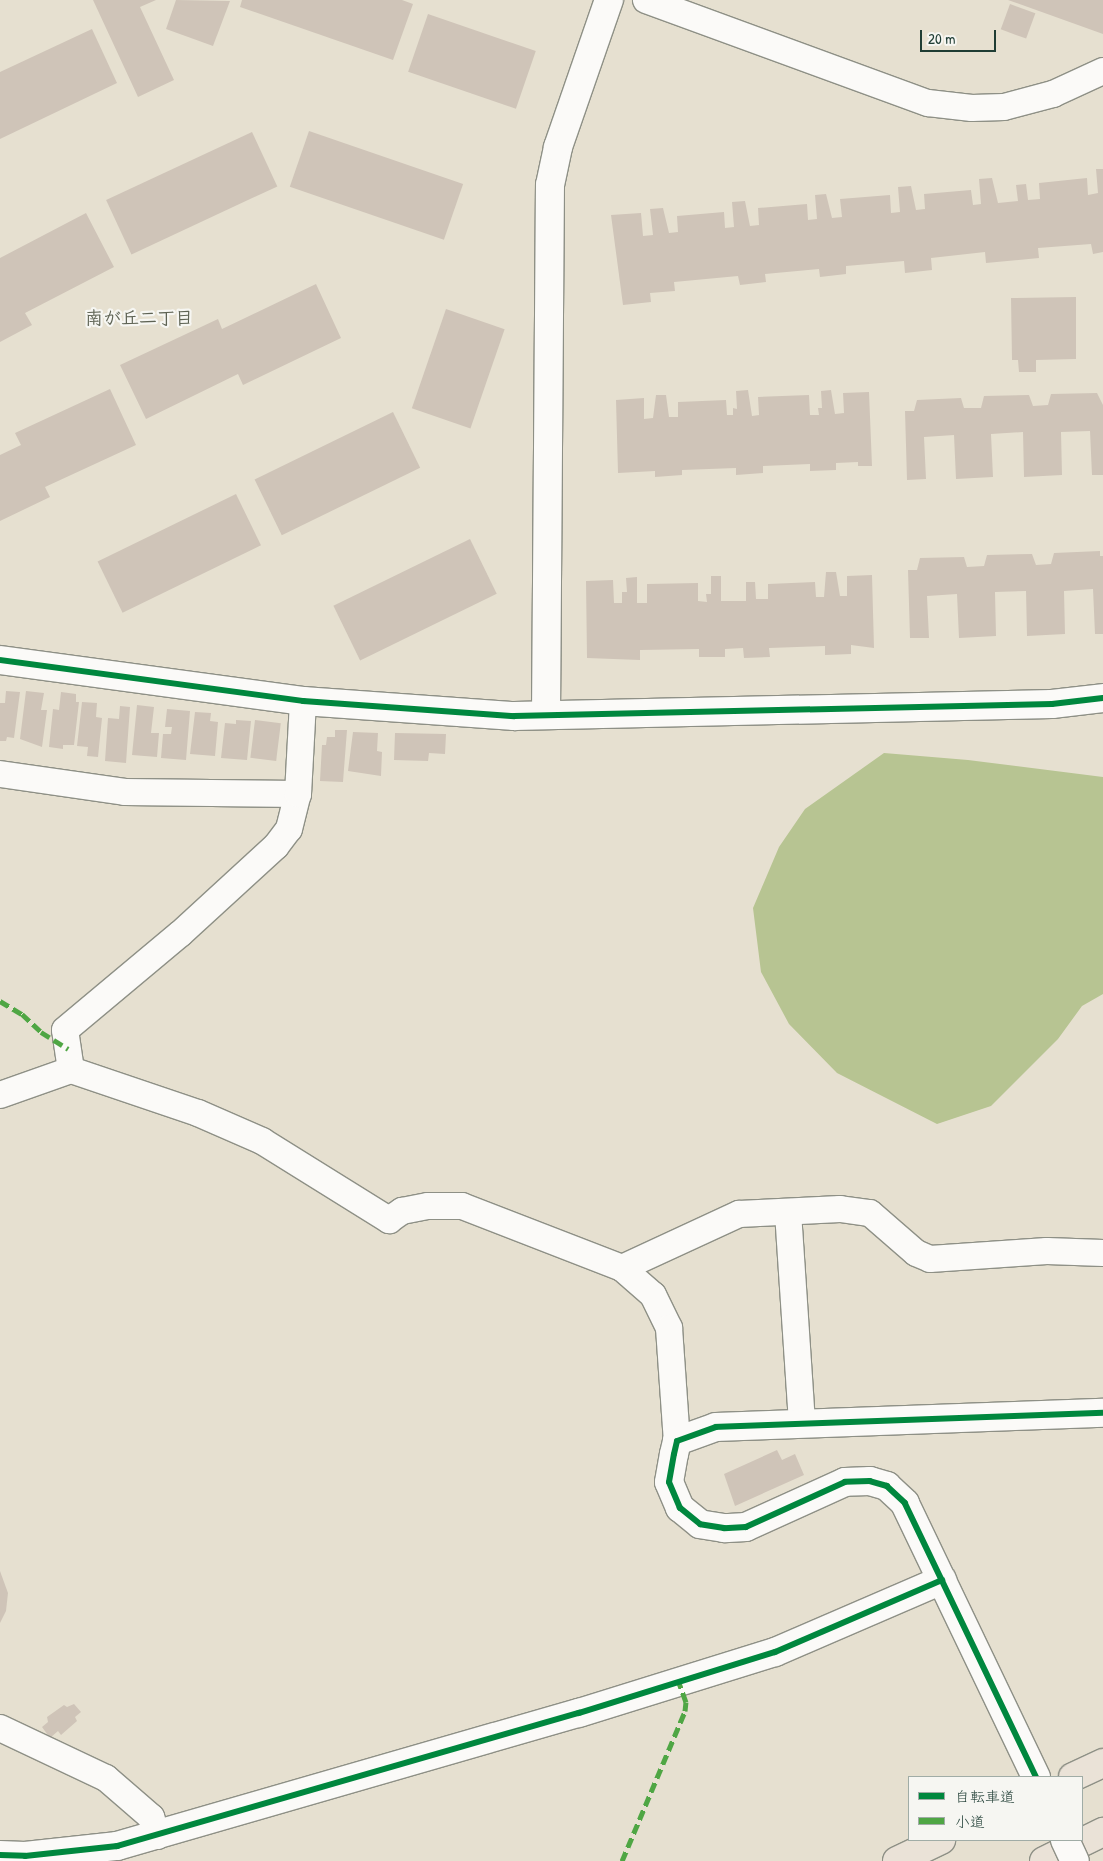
<!DOCTYPE html>
<meta charset="utf-8">
<style>
body{margin:0}
#map{position:relative;width:1103px;height:1861px;overflow:hidden;background:#e6e0d0;font-family:"Patrick Hand","Klee One",sans-serif}
div>[style]{position:absolute}
[style*='--x']{left:calc(var(--x)*1px);top:calc(var(--y)*1px);width:calc(var(--w)*1px);rotate:calc(var(--a)*1deg)}
.forest>*{inset:0;background:#b7c492}
.building>*{inset:0;background:#cfc4b8;transform-origin:0 0}
.roads{filter:drop-shadow(1px 0 #8e9086) drop-shadow(-1px 0 #8e9086) drop-shadow(0 1px #8e9086) drop-shadow(0 -1px #8e9086)}
.minor>*{height:26px;margin:-13px;padding:0 13px;transform-origin:13px;border-radius:13px;background:#fbfaf8}
.tertiary>*{height:28px;margin:-14px;padding:0 14px;transform-origin:14px;border-radius:14px;background:#fbfaf8}
.motorway>*{height:28px;margin:-14px;padding:0 14px;transform-origin:14px;border-radius:14px;background:#eae2d7}
.bridges{filter:drop-shadow(1px 0 #8e9086) drop-shadow(-1px 0 #8e9086) drop-shadow(0 1px #8e9086) drop-shadow(0 -1px #8e9086)}
.tertiary-bridge>*{height:28px;margin:-14px;padding:0 14px;transform-origin:14px;border-radius:14px;background:#fbfaf8}
.quiet>*{height:5px;margin-top:-2.5px;transform-origin:0;background:repeating-linear-gradient(90deg,#4fa644 0 10px,transparent 0 15px)}
.cycleway>*{height:6px;margin:-3px;padding:0 3px;transform-origin:3px;border-radius:3px;background:#00873e}
span{translate:-50% -50%;white-space:nowrap;text-align:center;line-height:1.15;-webkit-text-stroke:4.5px #f6f6f2;paint-order:stroke}
.neighbourhood-label{font-size:18px;color:#5e6354;font-weight:700}
.legend{position:absolute;left:908px;top:1776px;width:175px;height:65px;box-sizing:border-box;background:#f6f6f2;border:1px solid #a0aca6;margin:0;padding:6px 9px;list-style:none;font-size:15px;color:#1f3d34}
.legend li{display:flex;align-items:center;gap:10px;height:25px}
.legend b{width:25px;border:1px solid #a0aca6}
.scale{position:absolute;left:920px;top:30px;width:76px;height:22px;box-sizing:border-box;border:2px solid #1f3d34;border-top:0;padding-left:6px;font-size:15px;line-height:18px;white-space:nowrap;color:#1f3d34;-webkit-text-stroke:4px #f6f6f2;paint-order:stroke}
</style>
<div id="map">
<div class="forest">
<i style="clip-path:polygon(884px 753px,968px 760px,1103px 777px,1103px 994px,1082px 1006px,1058px 1039px,991px 1106px,937px 1124px,837px 1073px,789px 1024px,761px 972px,753px 908px,779px 847px,805px 809px)"></i>
</div>
<div class="building">
<i style="clip-path:polygon(93px 0,156px 0,140px 7px,174px 80px,138px 97px)"></i>
<i style="clip-path:polygon(176px 0,230px 1px,213px 46px,166px 29px)"></i>
<i style="clip-path:polygon(242px 0,402px 0,413px 4px,393px 60px,240px 7px)"></i>
<i style="clip-path:polygon(1008px 0,1103px 0,1103px 34px)"></i>
<i style="left:1010px;top:4px;width:27px;height:27px;rotate:20deg"></i>
<i style="left:428px;top:14px;width:114px;height:61px;rotate:19deg"></i>
<i style="clip-path:polygon(92px 29px,117px 83px,0 139px,0 72px)"></i>
<i style="left:309px;top:131px;width:163px;height:59px;rotate:19deg"></i>
<i style="left:252px;top:132px;width:60px;height:161px;rotate:65deg"></i>
<i style="clip-path:polygon(1096px 169px,1103px 169px,1103px 252px,1093px 254px,1091px 244px,1038px 248px,1039px 258px,986px 263px,985px 252px,931px 258px,932px 270px,905px 273px,904px 261px,846px 266px,846px 274px,820px 277px,819px 269px,765px 274px,766px 282px,740px 285px,738px 276px,674px 282px,675px 291px,650px 293px,651px 302px,623px 305px,611px 215px,641px 213px,643px 236px,653px 235px,650px 209px,663px 208px,669px 233px,678px 232px,677px 216px,724px 212px,725px 228px,734px 227px,732px 202px,745px 201px,750px 226px,759px 225px,758px 208px,807px 204px,808px 220px,817px 219px,815px 195px,826px 194px,832px 218px,842px 217px,840px 199px,890px 195px,891px 213px,900px 212px,898px 187px,911px 186px,916px 210px,925px 209px,924px 194px,971px 190px,973px 205px,981px 204px,979px 179px,992px 178px,998px 203px,1018px 201px,1016px 185px,1026px 184px,1028px 200px,1040px 199px,1039px 183px,1087px 178px,1088px 195px,1098px 193px)"></i>
<i style="clip-path:polygon(86px 213px,114px 267px,25px 313px,32px 325px,0 342px,0 258px)"></i>
<i style="clip-path:polygon(316px 284px,341px 338px,243px 385px,238px 374px,146px 419px,120px 365px,218px 319px,222px 329px)"></i>
<i style="clip-path:polygon(1076px 297px,1076px 359px,1036px 360px,1036px 372px,1019px 372px,1018px 360px,1012px 360px,1011px 298px)"></i>
<i style="left:446px;top:309px;width:62px;height:105px;rotate:19deg"></i>
<i style="clip-path:polygon(110px 389px,136px 445px,45px 487px,50px 497px,0 521px,0 455px,21px 445px,15px 433px)"></i>
<i style="clip-path:polygon(748px 390px,752px 416px,759px 415px,758px 397px,809px 395px,810px 415px,819px 415px,818px 408px,822px 408px,821px 391px,831px 390px,835px 414px,844px 413px,843px 393px,869px 392px,872px 466px,858px 466px,858px 462px,836px 463px,836px 470px,810px 471px,810px 464px,763px 466px,763px 473px,736px 475px,736px 468px,682px 470px,682px 475px,655px 477px,655px 471px,618px 473px,616px 400px,644px 398px,644px 419px,653px 418px,656px 395px,666px 395px,669px 417px,678px 417px,678px 402px,726px 400px,727px 415px,733px 415px,733px 408px,737px 409px,736px 391px)"></i>
<i style="clip-path:polygon(1097px 393px,1103px 405px,1103px 475px,1092px 475px,1090px 431px,1061px 432px,1062px 475px,1024px 477px,1023px 432px,991px 434px,993px 477px,956px 479px,954px 435px,924px 437px,926px 479px,907px 480px,905px 411px,914px 411px,917px 400px,961px 398px,964px 408px,981px 408px,984px 396px,1029px 395px,1033px 406px,1048px 405px,1051px 394px)"></i>
<i style="left:393px;top:412px;width:62px;height:154px;rotate:64deg"></i>
<i style="left:236px;top:494px;width:57px;height:154px;rotate:64deg"></i>
<i style="left:470px;top:539px;width:61px;height:152px;rotate:64deg"></i>
<i style="clip-path:polygon(1100px 551px,1100px 556px,1103px 556px,1103px 634px,1095px 634px,1093px 589px,1064px 591px,1065px 634px,1027px 636px,1026px 591px,995px 592px,996px 636px,959px 638px,957px 594px,927px 596px,929px 638px,910px 638px,908px 570px,917px 570px,920px 558px,964px 557px,967px 567px,984px 566px,987px 555px,1032px 554px,1036px 565px,1051px 564px,1054px 553px)"></i>
<i style="clip-path:polygon(826px 572px,836px 572px,840px 596px,847px 596px,847px 576px,872px 575px,874px 648px,851px 645px,851px 654px,825px 655px,825px 646px,769px 648px,770px 657px,744px 658px,743px 648px,725px 649px,725px 657px,699px 657px,699px 649px,640px 650px,640px 660px,587px 658px,586px 581px,613px 580px,614px 603px,622px 603px,622px 592px,627px 592px,626px 578px,637px 577px,637px 603px,647px 603px,647px 584px,698px 583px,698px 601px,707px 602px,706px 594px,711px 594px,711px 576px,721px 576px,721px 601px,746px 601px,746px 582px,755px 582px,756px 599px,768px 599px,768px 584px,815px 582px,816px 597px,824px 597px)"></i>
<i style="clip-path:polygon(6px 691px,20px 692px,14px 738px,7px 737px,6px 741px,0 741px,0 703px,5px 703px)"></i>
<i style="clip-path:polygon(26px 691px,44px 693px,41px 710px,47px 710px,42px 747px,20px 739px)"></i>
<i style="clip-path:polygon(61px 692px,76px 694px,76px 702px,79px 702px,74px 745px,63px 745px,63px 749px,49px 747px,53px 709px,59px 710px)"></i>
<i style="clip-path:polygon(82px 702px,97px 703px,96px 717px,102px 718px,98px 757px,87px 756px,88px 747px,77px 746px)"></i>
<i style="clip-path:polygon(137px 705px,154px 707px,151px 733px,159px 733px,157px 757px,132px 755px)"></i>
<i style="clip-path:polygon(120px 706px,130px 707px,126px 763px,105px 761px,108px 718px,119px 719px)"></i>
<i style="clip-path:polygon(167px 709px,190px 711px,186px 760px,161px 758px,163px 734px,171px 734px,172px 727px,165px 727px)"></i>
<i style="clip-path:polygon(195px 712px,211px 713px,210px 721px,218px 722px,215px 756px,190px 754px)"></i>
<i style="clip-path:polygon(236px 720px,251px 721px,247px 760px,221px 758px,225px 723px,236px 724px)"></i>
<i style="left:255px;top:720px;width:26px;height:38px;rotate:7deg"></i>
<i style="clip-path:polygon(335px 730px,347px 730px,343px 782px,320px 781px,322px 745px,326px 745px,327px 737px,335px 737px)"></i>
<i style="clip-path:polygon(353px 732px,378px 733px,377px 751px,382px 752px,381px 776px,348px 771px)"></i>
<i style="clip-path:polygon(395px 733px,446px 734px,445px 754px,429px 753px,428px 761px,394px 760px)"></i>
<i style="clip-path:polygon(777px 1450px,782px 1460px,795px 1454px,804px 1475px,735px 1506px,724px 1474px)"></i>
<i style="clip-path:polygon(0 1571px,8px 1593px,6px 1611px,0 1623px)"></i>
<i style="clip-path:polygon(74px 1704px,81px 1712px,75px 1717px,77px 1721px,61px 1735px,58px 1731px,50px 1738px,42px 1727px,48px 1722px,47px 1717px,64px 1705px,67px 1707px)"></i>
</div>
<div class="roads">
<div class="minor">
<i style="--x:646;--y:0;--w:300;--a:20.1"></i>
<i style="--x:928;--y:103;--w:44;--a:6.5"></i>
<i style="--x:972;--y:108;--w:32;--a:-2"></i>
<i style="--x:1004;--y:107;--w:51;--a:-14.9"></i>
<i style="--x:1053;--y:94;--w:55;--a:-24.7"></i>
<i style="--x:0;--y:774;--w:126;--a:8.2"></i>
<i style="--x:125;--y:792;--w:173;--a:0.7"></i>
<i style="--x:71;--y:1070;--w:40;--a:-98.5"></i>
<i style="--x:65;--y:1030;--w:150;--a:-39.9"></i>
<i style="--x:180;--y:934;--w:130;--a:-42.5"></i>
<i style="--x:276;--y:846;--w:21;--a:-53"></i>
<i style="--x:289;--y:829;--w:36;--a:-76"></i>
<i style="--x:298;--y:794;--w:93;--a:-86.9"></i>
<i style="--x:0;--y:1095;--w:75;--a:-19.4"></i>
<i style="--x:71;--y:1070;--w:134;--a:18.7"></i>
<i style="--x:198;--y:1113;--w:70;--a:23.6"></i>
<i style="--x:262;--y:1141;--w:150;--a:31.9"></i>
<i style="--x:389;--y:1220;--w:16;--a:-35"></i>
<i style="--x:402;--y:1211;--w:26;--a:-11"></i>
<i style="--x:428;--y:1206;--w:34;--a:0"></i>
<i style="--x:462;--y:1206;--w:172;--a:21.2"></i>
<i style="--x:622;--y:1268;--w:41;--a:41.1"></i>
<i style="--x:653;--y:1295;--w:37;--a:64"></i>
<i style="--x:669;--y:1328;--w:113;--a:86"></i>
<i style="--x:788;--y:1212;--w:211;--a:86.2"></i>
<i style="--x:622;--y:1268;--w:129;--a:-24.8"></i>
<i style="--x:739;--y:1214;--w:101;--a:-2.8"></i>
<i style="--x:840;--y:1209;--w:30;--a:8"></i>
<i style="--x:870;--y:1213;--w:61;--a:41"></i>
<i style="--x:916;--y:1253;--w:15;--a:23"></i>
<i style="--x:930;--y:1259;--w:117;--a:-3.9"></i>
<i style="--x:1047;--y:1251;--w:56;--a:2"></i>
<i style="--x:0;--y:1728;--w:117;--a:25.3"></i>
<i style="--x:106;--y:1778;--w:60;--a:40.9"></i>
<i style="--x:151;--y:1817;--w:20;--a:72"></i>
</div>
<div class="tertiary">
<i style="--x:0;--y:660;--w:306;--a:7.7"></i>
<i style="--x:303;--y:701;--w:212;--a:4.1"></i>
<i style="--x:514;--y:716;--w:538;--a:-1.28"></i>
<i style="--x:1052;--y:704;--w:51;--a:-6.7"></i>
<i style="--x:546;--y:715;--w:530;--a:-89.57"></i>
<i style="--x:550;--y:185;--w:39;--a:-78"></i>
<i style="--x:558;--y:147;--w:156;--a:-70.9"></i>
<i style="--x:1036;--y:1777;--w:304;--a:-115.6"></i>
<i style="--x:905;--y:1503;--w:25;--a:-137"></i>
<i style="--x:887;--y:1486;--w:18;--a:-164"></i>
<i style="--x:870;--y:1481;--w:25;--a:178"></i>
<i style="--x:845;--y:1482;--w:109;--a:155.6"></i>
<i style="--x:746;--y:1527;--w:22;--a:177"></i>
<i style="--x:724;--y:1528;--w:24;--a:-171"></i>
<i style="--x:700;--y:1524;--w:26;--a:-141"></i>
<i style="--x:680;--y:1508;--w:28;--a:-113"></i>
<i style="--x:669;--y:1482;--w:28;--a:-80"></i>
<i style="--x:674;--y:1454;--w:13;--a:-77"></i>
<i style="--x:677;--y:1441;--w:41;--a:-19.7"></i>
<i style="--x:716;--y:1427;--w:387;--a:-2.1"></i>
<i style="--x:0;--y:1855;--w:25;--a:2"></i>
<i style="--x:25;--y:1856;--w:93;--a:-6.2"></i>
<i style="--x:117;--y:1846;--w:481;--a:-16.1"></i>
<i style="--x:579;--y:1713;--w:205;--a:-17.3"></i>
<i style="--x:775;--y:1652;--w:182;--a:-23.3"></i>
</div>
<div class="motorway">
<i style="--x:1073;--y:1777;--w:33;--a:-25"></i>
<i style="--x:897;--y:1861;--w:49;--a:-25.5"></i>
<i style="--x:1044;--y:1861;--w:66;--a:-26.2"></i>
</div>
</div>
<div class="bridges">
<div class="tertiary-bridge">
<i style="--x:1065;--y:1840;--w:23;--a:65"></i>
</div>
</div>
<div class="quiet">
<i style="--x:0;--y:1001;--w:26;--a:31"></i>
<i style="--x:22;--y:1014;--w:26;--a:43"></i>
<i style="--x:41;--y:1032;--w:32;--a:32"></i>
<i style="--x:622;--y:1861;--w:163;--a:-67.2"></i>
<i style="--x:685;--y:1711;--w:9;--a:-84"></i>
<i style="--x:686;--y:1702;--w:20;--a:-110"></i>
</div>
<div class="cycleway">
<i style="--x:0;--y:660;--w:306;--a:7.7"></i>
<i style="--x:303;--y:701;--w:212;--a:4.1"></i>
<i style="--x:514;--y:716;--w:538;--a:-1.28"></i>
<i style="--x:1052;--y:704;--w:51;--a:-6.7"></i>
<i style="--x:1036;--y:1777;--w:304;--a:-115.6"></i>
<i style="--x:905;--y:1503;--w:25;--a:-137"></i>
<i style="--x:887;--y:1486;--w:18;--a:-164"></i>
<i style="--x:870;--y:1481;--w:25;--a:178"></i>
<i style="--x:845;--y:1482;--w:109;--a:155.6"></i>
<i style="--x:746;--y:1527;--w:22;--a:177"></i>
<i style="--x:724;--y:1528;--w:24;--a:-171"></i>
<i style="--x:700;--y:1524;--w:26;--a:-141"></i>
<i style="--x:680;--y:1508;--w:28;--a:-113"></i>
<i style="--x:669;--y:1482;--w:28;--a:-80"></i>
<i style="--x:674;--y:1454;--w:13;--a:-77"></i>
<i style="--x:677;--y:1441;--w:41;--a:-19.7"></i>
<i style="--x:716;--y:1427;--w:387;--a:-2.1"></i>
<i style="--x:0;--y:1855;--w:25;--a:2"></i>
<i style="--x:25;--y:1856;--w:93;--a:-6.2"></i>
<i style="--x:117;--y:1846;--w:481;--a:-16.1"></i>
<i style="--x:579;--y:1713;--w:205;--a:-17.3"></i>
<i style="--x:775;--y:1652;--w:182;--a:-23.3"></i>
</div>
<div class="neighbourhood-label">
<span style="left:139px;top:318px">南が丘二丁目</span>
</div>
<ul class="legend">
<li><b style="height:6px;background:#00873e"></b>自転車道</li>
<li><b style="height:6px;background:#4fa644"></b>小道</li>
</ul>
<div class="scale">20 m</div>
</div>
